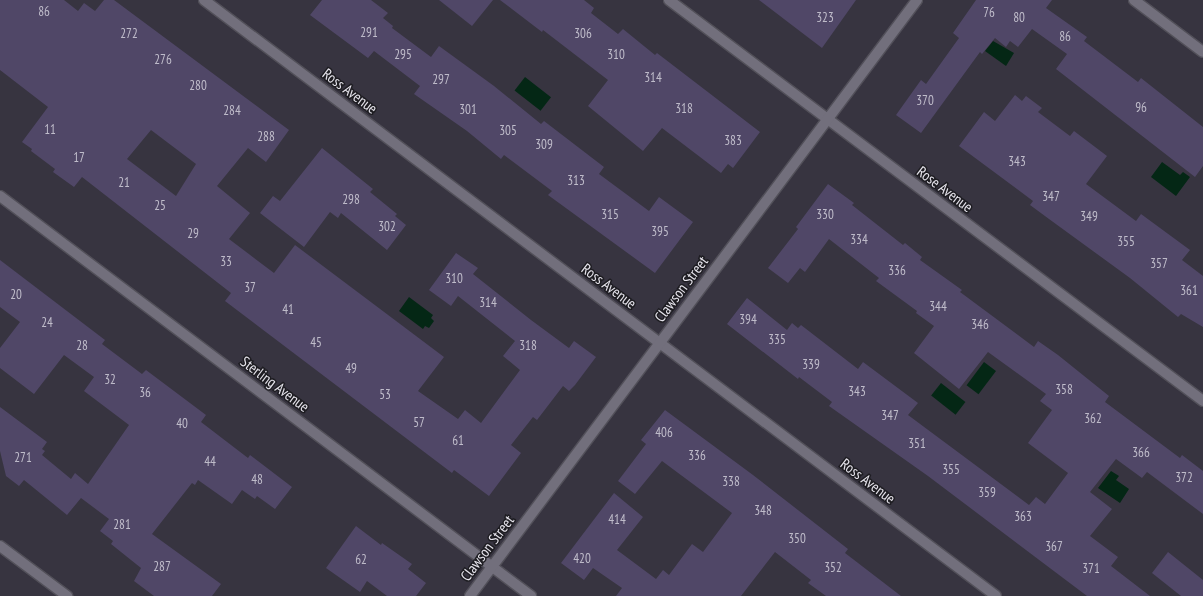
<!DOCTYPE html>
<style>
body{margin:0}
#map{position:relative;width:1203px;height:596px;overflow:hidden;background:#373440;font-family:"PT Sans Narrow",sans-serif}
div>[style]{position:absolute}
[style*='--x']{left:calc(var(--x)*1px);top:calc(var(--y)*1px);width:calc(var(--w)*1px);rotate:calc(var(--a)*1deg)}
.water>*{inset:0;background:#042715;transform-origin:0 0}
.building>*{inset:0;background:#504767}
.roads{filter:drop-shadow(1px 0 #525059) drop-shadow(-1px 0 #525059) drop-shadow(0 1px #525059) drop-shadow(0 -1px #525059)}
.minor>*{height:10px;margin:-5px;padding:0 5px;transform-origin:5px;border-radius:5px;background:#726f7c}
span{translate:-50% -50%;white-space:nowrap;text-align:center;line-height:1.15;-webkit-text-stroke:3px #1e1d22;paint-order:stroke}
.number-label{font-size:13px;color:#c0bdcb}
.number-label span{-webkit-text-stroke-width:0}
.street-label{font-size:15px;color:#e6e4ec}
</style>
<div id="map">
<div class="water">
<i style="clip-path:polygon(993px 41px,1014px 53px,1006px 66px,985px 51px)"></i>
<i style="left:525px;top:77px;width:33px;height:17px;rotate:38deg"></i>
<i style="clip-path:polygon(1162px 162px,1180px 175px,1183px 172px,1190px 177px,1176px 196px,1151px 177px)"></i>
<i style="clip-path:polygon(409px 297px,433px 315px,431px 318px,434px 321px,429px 328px,425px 326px,423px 329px,399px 311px)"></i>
<i style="left:984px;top:362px;width:15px;height:29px;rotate:37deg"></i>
<i style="left:941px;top:383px;width:31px;height:16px;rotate:38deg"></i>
<i style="clip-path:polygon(1111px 471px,1119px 476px,1116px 480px,1129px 489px,1120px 503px,1098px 488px)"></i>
</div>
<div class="building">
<i style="clip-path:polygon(evenodd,0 0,64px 0,78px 11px,84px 3px,95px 11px,104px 0,114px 0,289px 130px,266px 162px,248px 148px,217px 186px,250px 213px,229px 239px,274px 273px,295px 245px,444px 357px,418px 391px,458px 419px,465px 410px,481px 423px,520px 370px,503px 356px,515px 341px,458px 296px,451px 306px,429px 290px,456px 253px,478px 268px,473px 274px,531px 320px,569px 348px,574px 341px,596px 357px,575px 385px,569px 391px,563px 386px,537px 420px,533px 417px,511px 445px,521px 453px,489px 496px,454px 470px,452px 473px,225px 301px,231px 293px,82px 177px,74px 187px,53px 172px,55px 169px,31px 151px,32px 149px,22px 142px,48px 107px,0 70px,0 0,151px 130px,196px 164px,176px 196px,127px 159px,151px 130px)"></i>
<i style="clip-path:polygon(322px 0,371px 0,388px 13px,383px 18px,393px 26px,392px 28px,431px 57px,439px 46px,494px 86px,541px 124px,544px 121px,604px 167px,599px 174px,649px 211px,659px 197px,693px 222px,655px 273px,548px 195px,552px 191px,504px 155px,501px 159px,467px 131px,414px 94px,420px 86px,374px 51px,368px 58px,310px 15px)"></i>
<i style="clip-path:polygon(439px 0,493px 0,472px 26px)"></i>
<i style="clip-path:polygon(500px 0,584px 0,594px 8px,591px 13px,618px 34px,623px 29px,655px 55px,657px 53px,760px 132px,733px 168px,728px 164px,721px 173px,662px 128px,643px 151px,588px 106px,608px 80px,543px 30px,542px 32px)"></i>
<i style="clip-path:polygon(759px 0,856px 0,822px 48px)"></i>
<i style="clip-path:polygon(976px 0,1052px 0,1046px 8px,1087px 37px,1084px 41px,1138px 82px,1141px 78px,1203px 127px,1203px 166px,1195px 177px,1056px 69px,1067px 54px,1032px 29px,1018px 47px,1010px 41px,1006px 47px,995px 38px,982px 54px,980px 52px,921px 133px,896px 115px,921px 80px,926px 84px,959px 38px,953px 33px)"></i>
<i style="clip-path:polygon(1015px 95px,1022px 101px,1026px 96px,1042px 108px,1038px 112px,1070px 136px,1074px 131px,1107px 156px,1086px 184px,1136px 221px,1141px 214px,1190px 250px,1182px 260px,1203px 276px,1203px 327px,1181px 314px,1178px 317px,1130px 278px,1049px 219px,1030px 205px,1033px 201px,959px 146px,984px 112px,995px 121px)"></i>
<i style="clip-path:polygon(322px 148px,373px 189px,370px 192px,397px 214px,395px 216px,406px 225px,387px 250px,341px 213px,338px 218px,330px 212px,304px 247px,260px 213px,273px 196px,280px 201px)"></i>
<i style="clip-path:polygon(828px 184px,854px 203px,852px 205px,903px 245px,905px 243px,922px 257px,920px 260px,962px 290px,960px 292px,1034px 347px,1038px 341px,1058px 355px,1109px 396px,1105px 402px,1180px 458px,1182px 455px,1203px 471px,1203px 514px,1147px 472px,1142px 478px,1116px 459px,1090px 492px,1112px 509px,1090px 536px,1118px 557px,1111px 566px,1150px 596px,1087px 596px,928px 476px,829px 406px,832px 402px,799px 377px,798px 379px,727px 324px,747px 298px,787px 330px,792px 323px,798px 328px,801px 325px,858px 369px,863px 362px,918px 403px,908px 415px,1029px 505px,1036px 497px,1045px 504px,1068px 473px,1028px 443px,1052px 410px,1040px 401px,1046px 394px,988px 352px,959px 389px,914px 353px,934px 326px,916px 313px,917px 311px,876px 281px,879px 278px,829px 239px,805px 272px,800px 268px,788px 283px,768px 268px,798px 229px,796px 227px)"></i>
<i style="clip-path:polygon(0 260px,105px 340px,102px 344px,142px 374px,146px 370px,206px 415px,201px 422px,248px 458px,250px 455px,292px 487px,275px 509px,257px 496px,255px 499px,242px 490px,232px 504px,198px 480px,195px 485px,192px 483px,152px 534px,221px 584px,212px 596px,154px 596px,134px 581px,141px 568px,111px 544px,113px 541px,100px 531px,109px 519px,81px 498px,67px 515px,24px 480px,19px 486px,6px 476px,0 451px,0 407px,47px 442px,42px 449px,45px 451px,42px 455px,71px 479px,75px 473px,88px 484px,129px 425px,84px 391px,94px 377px,64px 355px,34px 394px,0 368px,0 348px,20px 322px,0 307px)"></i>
<i style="clip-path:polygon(665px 410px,753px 475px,848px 549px,845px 553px,901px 596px,826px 596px,808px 583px,811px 580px,775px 552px,741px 596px,616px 596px,622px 588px,593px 568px,584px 580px,561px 563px,614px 493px,643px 517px,617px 550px,656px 579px,663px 570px,669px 575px,692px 544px,703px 552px,732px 513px,662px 461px,635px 494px,618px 481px,646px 444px,641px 440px)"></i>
<i style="clip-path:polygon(356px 526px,381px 545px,382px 543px,412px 564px,408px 569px,426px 583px,416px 596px,387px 596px,367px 581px,360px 592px,326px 568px)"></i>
<i style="clip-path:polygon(1168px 552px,1203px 580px,1203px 596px,1181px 596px,1152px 573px)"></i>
</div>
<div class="roads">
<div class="minor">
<i style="--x:204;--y:0;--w:991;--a:36.96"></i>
<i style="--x:669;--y:0;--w:668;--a:36.9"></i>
<i style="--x:1134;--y:0;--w:86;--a:37"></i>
<i style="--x:0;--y:196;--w:665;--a:36.99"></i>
<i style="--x:0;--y:546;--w:84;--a:36.7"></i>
<i style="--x:470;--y:596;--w:745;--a:-53.13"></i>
</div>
</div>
<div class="number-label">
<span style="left:44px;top:12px">86</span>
<span style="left:989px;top:13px">76</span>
<span style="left:825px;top:18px">323</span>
<span style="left:1019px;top:18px">80</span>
<span style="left:369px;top:33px">291</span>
<span style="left:129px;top:34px">272</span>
<span style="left:583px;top:34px">306</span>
<span style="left:1065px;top:37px">86</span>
<span style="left:403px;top:55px">295</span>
<span style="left:616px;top:55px">310</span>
<span style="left:163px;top:60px">276</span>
<span style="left:653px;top:78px">314</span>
<span style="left:441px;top:80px">297</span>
<span style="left:198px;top:86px">280</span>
<span style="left:925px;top:101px">370</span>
<span style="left:1141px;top:108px">96</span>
<span style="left:684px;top:109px">318</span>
<span style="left:468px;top:110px">301</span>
<span style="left:232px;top:111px">284</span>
<span style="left:50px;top:130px">11</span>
<span style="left:508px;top:131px">305</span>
<span style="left:266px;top:137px">288</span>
<span style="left:733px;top:141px">383</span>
<span style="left:544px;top:145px">309</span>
<span style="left:79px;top:158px">17</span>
<span style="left:1017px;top:162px">343</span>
<span style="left:576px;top:181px">313</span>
<span style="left:124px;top:183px">21</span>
<span style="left:1051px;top:197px">347</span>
<span style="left:351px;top:200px">298</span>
<span style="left:160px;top:206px">25</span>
<span style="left:610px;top:215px">315</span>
<span style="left:825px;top:215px">330</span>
<span style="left:1089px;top:217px">349</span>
<span style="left:387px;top:227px">302</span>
<span style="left:660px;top:232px">395</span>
<span style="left:193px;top:234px">29</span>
<span style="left:859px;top:240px">334</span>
<span style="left:1126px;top:242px">355</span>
<span style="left:226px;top:262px">33</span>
<span style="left:1159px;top:264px">357</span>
<span style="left:897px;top:271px">336</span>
<span style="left:454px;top:279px">310</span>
<span style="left:250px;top:288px">37</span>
<span style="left:1189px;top:291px">361</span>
<span style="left:16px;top:295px">20</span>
<span style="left:488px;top:303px">314</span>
<span style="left:938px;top:307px">344</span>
<span style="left:288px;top:310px">41</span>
<span style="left:748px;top:320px">394</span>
<span style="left:47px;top:323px">24</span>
<span style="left:980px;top:325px">346</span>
<span style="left:777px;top:340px">335</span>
<span style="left:316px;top:343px">45</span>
<span style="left:82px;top:346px">28</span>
<span style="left:528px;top:346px">318</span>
<span style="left:811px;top:365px">339</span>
<span style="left:351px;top:369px">49</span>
<span style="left:110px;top:380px">32</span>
<span style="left:1064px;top:390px">358</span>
<span style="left:857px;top:392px">343</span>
<span style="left:145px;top:393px">36</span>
<span style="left:385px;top:395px">53</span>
<span style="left:890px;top:416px">347</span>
<span style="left:1093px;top:419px">362</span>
<span style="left:419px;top:423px">57</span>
<span style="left:182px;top:424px">40</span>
<span style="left:664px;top:433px">406</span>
<span style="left:458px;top:441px">61</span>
<span style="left:917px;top:444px">351</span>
<span style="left:1141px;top:453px">366</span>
<span style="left:697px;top:456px">336</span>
<span style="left:23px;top:458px">271</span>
<span style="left:210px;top:462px">44</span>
<span style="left:951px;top:470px">355</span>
<span style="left:1184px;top:478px">372</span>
<span style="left:257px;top:480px">48</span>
<span style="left:731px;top:482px">338</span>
<span style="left:987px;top:493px">359</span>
<span style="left:763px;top:511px">348</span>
<span style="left:1023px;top:517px">363</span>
<span style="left:617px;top:520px">414</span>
<span style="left:122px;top:525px">281</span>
<span style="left:797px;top:539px">350</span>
<span style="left:1054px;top:547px">367</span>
<span style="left:582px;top:559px">420</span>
<span style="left:361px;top:560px">62</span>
<span style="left:162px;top:567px">287</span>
<span style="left:833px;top:568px">352</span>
<span style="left:1091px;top:569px">371</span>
</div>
<div class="street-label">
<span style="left:350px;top:91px;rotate:37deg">Ross Avenue</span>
<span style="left:945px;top:189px;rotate:37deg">Rose Avenue</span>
<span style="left:609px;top:286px;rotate:37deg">Ross Avenue</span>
<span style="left:681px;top:289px;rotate:-53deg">Clawson Street</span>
<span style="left:275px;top:384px;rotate:37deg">Sterling Avenue</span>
<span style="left:868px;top:481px;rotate:37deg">Ross Avenue</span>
<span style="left:487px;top:548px;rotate:-53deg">Clawson Street</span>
</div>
</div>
